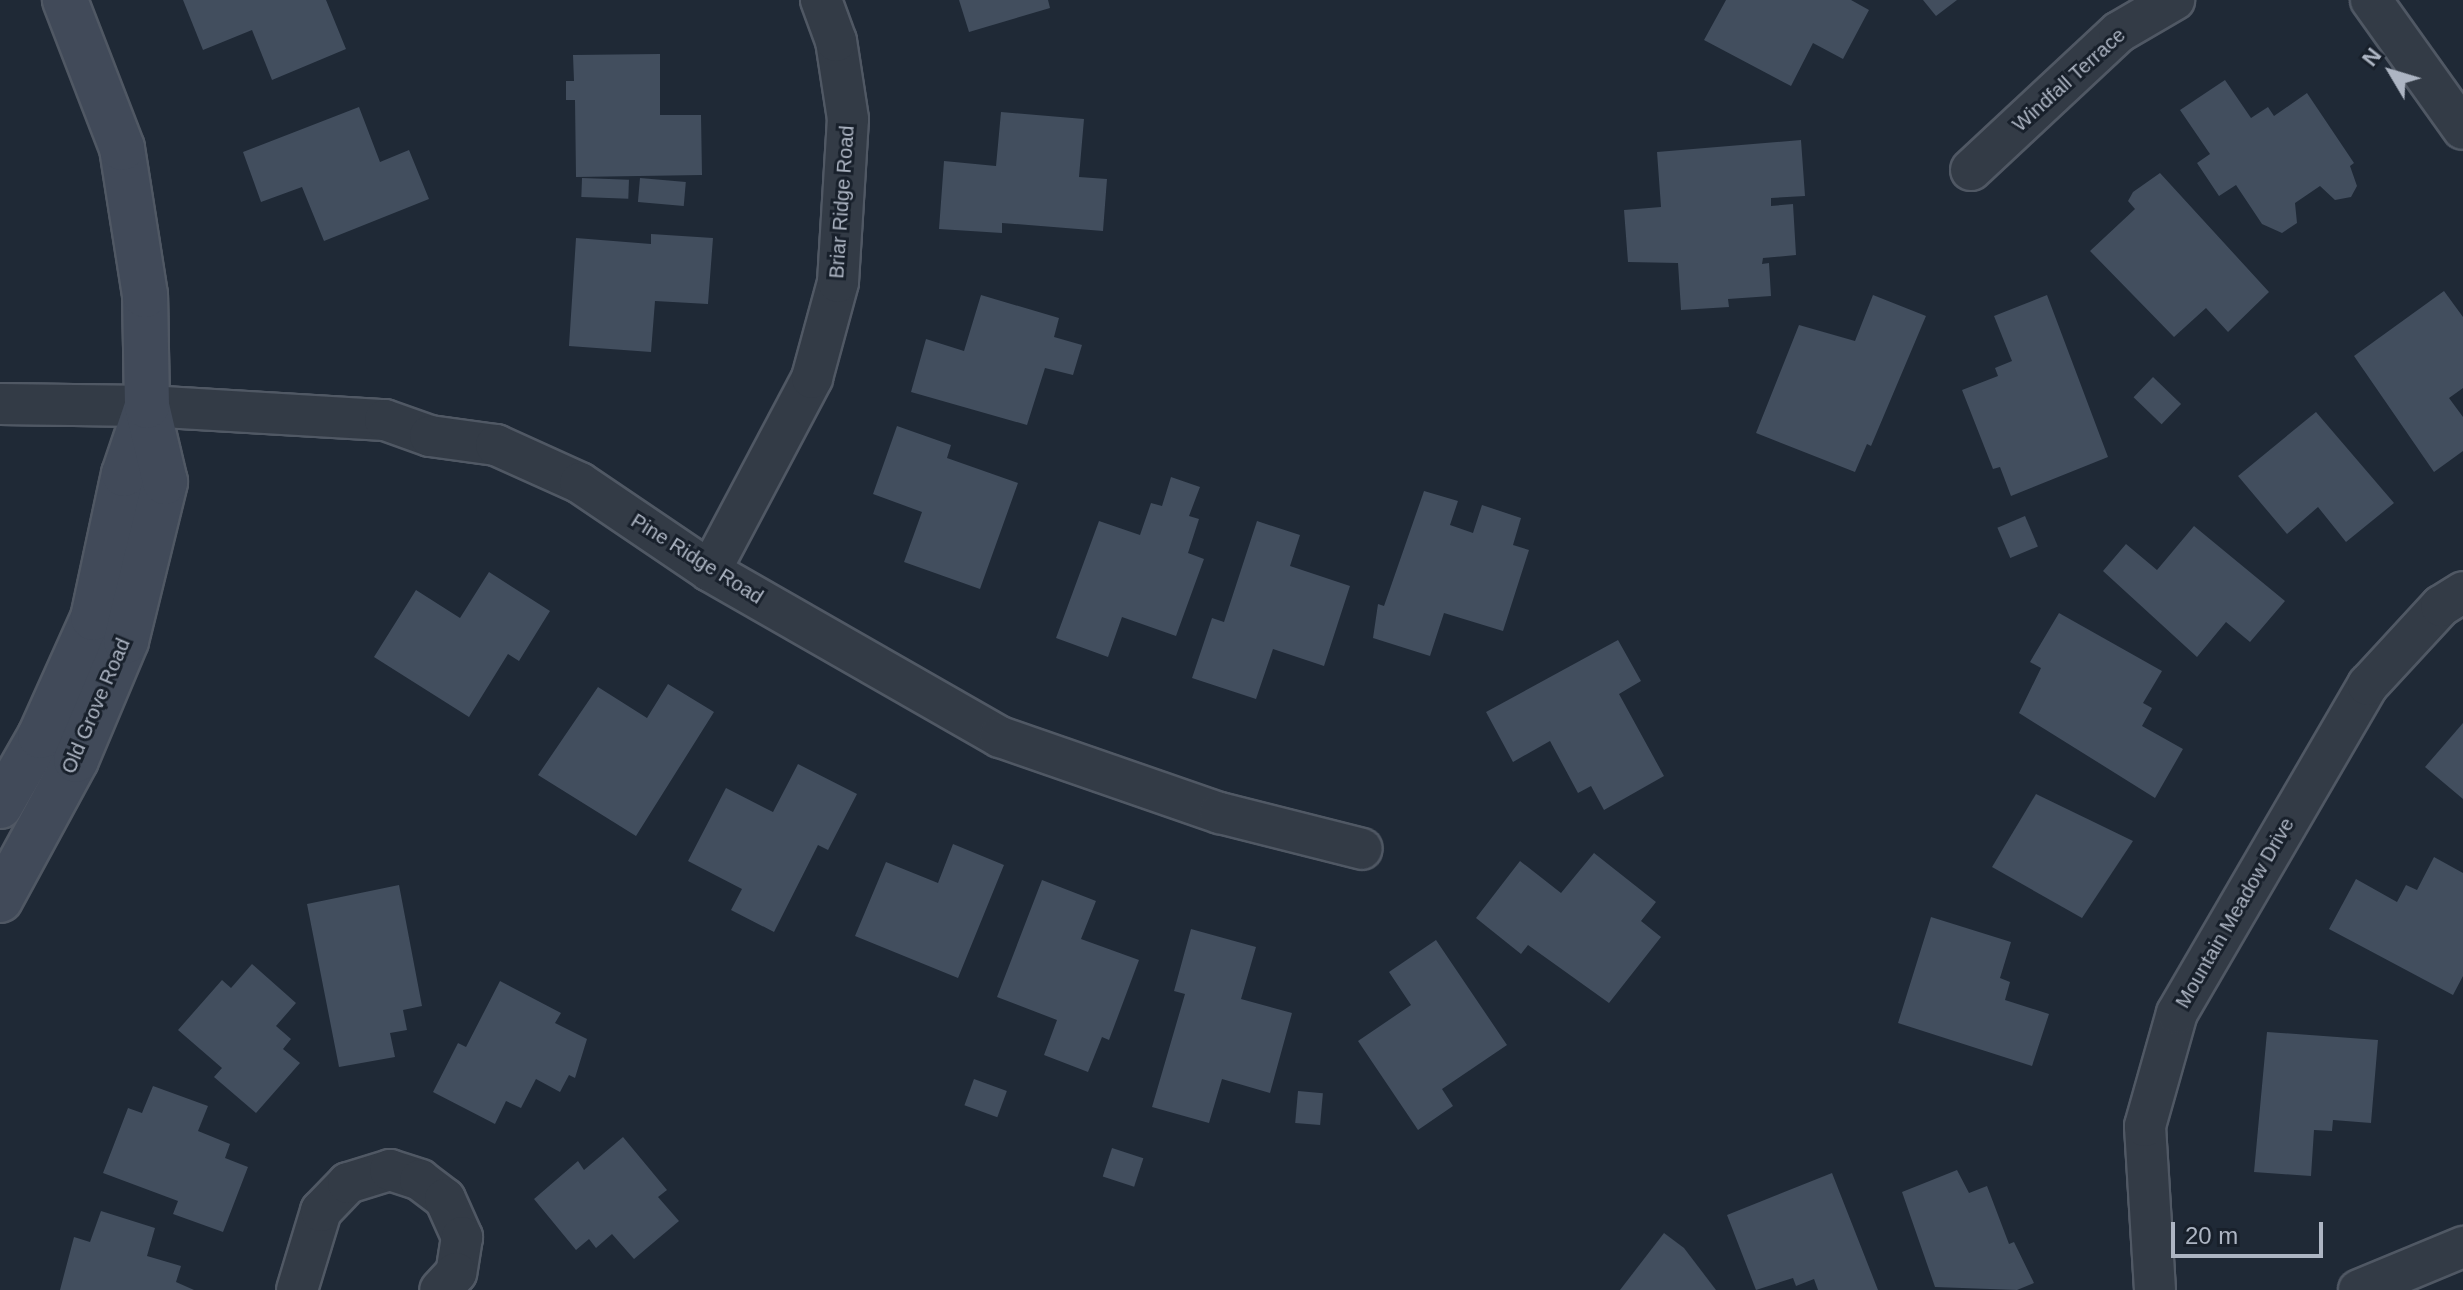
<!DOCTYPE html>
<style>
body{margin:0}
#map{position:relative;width:2463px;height:1290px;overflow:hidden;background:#1f2936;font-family:Arial,sans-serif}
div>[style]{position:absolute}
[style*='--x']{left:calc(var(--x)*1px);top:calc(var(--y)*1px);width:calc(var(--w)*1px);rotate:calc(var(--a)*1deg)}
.building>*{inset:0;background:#424e5e;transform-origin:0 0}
.roads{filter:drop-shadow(2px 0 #505864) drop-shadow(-2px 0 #505864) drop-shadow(0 2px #505864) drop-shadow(0 -2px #505864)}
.street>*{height:40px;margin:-20px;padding:0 20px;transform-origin:20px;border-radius:20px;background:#333b46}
.secondary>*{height:44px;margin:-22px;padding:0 22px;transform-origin:22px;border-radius:22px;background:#414a59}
span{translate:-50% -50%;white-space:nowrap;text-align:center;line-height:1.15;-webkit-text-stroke:6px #18202b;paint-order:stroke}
.street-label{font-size:20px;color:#adb5c3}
.north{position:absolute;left:2351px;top:32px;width:80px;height:80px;-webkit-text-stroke:6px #18202b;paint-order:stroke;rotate:308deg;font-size:22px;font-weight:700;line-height:32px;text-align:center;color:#adb5c3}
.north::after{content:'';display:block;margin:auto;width:28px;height:36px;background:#adb5c3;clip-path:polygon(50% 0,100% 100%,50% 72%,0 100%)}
.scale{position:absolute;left:2171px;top:1222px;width:152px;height:36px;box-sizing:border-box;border:4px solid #adb5c3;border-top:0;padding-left:10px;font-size:24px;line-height:28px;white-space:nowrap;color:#adb5c3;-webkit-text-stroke:6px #18202b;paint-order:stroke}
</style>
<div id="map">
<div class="building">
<i style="clip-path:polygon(183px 0,326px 0,346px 49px,272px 80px,252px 30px,203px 50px)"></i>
<i style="clip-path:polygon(959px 0,1048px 0,1050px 8px,969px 32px)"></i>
<i style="clip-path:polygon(1726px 0,1851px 0,1869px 10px,1843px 59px,1813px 43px,1791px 86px,1704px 40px)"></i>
<i style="clip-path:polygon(1923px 0,1957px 0,1936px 16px)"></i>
<i style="clip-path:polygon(660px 54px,660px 115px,701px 115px,702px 175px,576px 177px,575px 100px,566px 100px,566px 81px,574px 81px,573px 55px)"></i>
<i style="clip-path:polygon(2225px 80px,2251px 118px,2268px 107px,2274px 116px,2307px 93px,2354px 163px,2350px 166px,2357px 186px,2351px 197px,2335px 200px,2320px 186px,2295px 203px,2297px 223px,2282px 233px,2262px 224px,2236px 185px,2219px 196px,2197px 163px,2210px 154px,2180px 110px)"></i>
<i style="clip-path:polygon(359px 107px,380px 162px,409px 150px,429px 199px,324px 241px,302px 187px,261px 202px,243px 152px)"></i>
<i style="clip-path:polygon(1001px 112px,1084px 119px,1079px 177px,1107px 179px,1103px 231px,1002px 223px,1002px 233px,939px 229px,944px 161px,996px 166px)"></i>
<i style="clip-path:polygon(1801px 140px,1805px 196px,1771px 198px,1771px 206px,1793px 204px,1796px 255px,1763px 258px,1762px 264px,1769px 263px,1771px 296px,1728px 299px,1729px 307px,1681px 310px,1678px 263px,1628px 262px,1624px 210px,1661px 207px,1657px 152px)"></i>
<i style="clip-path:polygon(2160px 173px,2269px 292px,2228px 332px,2206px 308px,2174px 337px,2090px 251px,2135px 209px,2128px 201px,2133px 192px)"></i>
<i style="left:582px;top:178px;width:47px;height:19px;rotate:2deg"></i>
<i style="left:640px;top:178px;width:46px;height:24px;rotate:5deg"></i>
<i style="clip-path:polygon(651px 234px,713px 238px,708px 304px,655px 301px,651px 352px,569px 346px,576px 238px,651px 244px)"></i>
<i style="clip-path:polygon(2444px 291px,2463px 317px,2463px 388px,2449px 398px,2463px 417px,2463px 451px,2434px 472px,2354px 356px)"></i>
<i style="clip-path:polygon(981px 295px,1059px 318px,1054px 337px,1082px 345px,1073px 375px,1045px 368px,1027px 425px,911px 392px,926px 339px,964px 351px)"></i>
<i style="clip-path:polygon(1873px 295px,1926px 316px,1871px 446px,1867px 444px,1855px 472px,1756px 433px,1799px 325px,1855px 341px)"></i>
<i style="clip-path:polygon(2047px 295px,2108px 457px,2011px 496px,2000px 467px,1993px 469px,1962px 390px,1998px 376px,1995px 368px,2012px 361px,1994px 316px)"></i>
<i style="left:2153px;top:377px;width:39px;height:28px;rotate:44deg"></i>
<i style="clip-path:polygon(2316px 412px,2394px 503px,2346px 542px,2318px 507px,2287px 534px,2238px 476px)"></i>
<i style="clip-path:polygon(897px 426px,951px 445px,947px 458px,1018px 483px,980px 589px,904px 562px,922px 512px,873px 494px)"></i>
<i style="clip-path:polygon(1171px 477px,1200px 487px,1189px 516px,1199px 519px,1188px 553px,1204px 559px,1176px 636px,1122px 617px,1108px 657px,1056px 638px,1099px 521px,1140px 535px,1151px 503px,1162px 506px)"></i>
<i style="clip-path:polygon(1424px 491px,1458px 501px,1450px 525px,1473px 533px,1482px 505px,1521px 518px,1513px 545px,1529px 550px,1503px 631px,1444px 613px,1430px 656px,1373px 638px,1378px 604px,1384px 606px)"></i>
<i style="left:2025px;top:516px;width:33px;height:30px;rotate:67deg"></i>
<i style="clip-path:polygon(1257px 521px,1300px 535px,1290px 566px,1350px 586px,1324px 666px,1273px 649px,1256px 699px,1192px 678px,1212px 618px,1224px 622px)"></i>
<i style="clip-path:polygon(2194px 526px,2285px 601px,2250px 642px,2226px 622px,2197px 657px,2103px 571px,2126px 544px,2157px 570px)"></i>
<i style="clip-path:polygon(489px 572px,550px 611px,519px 661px,508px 654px,469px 717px,374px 657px,416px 590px,460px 618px)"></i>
<i style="clip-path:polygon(2059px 613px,2162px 671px,2143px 703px,2152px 708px,2142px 726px,2183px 749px,2155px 798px,2019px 713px,2041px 668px,2030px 662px)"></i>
<i style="clip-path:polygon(1618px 640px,1641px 681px,1619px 694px,1664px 776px,1604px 810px,1591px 786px,1578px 793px,1550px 741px,1513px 762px,1486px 712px)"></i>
<i style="clip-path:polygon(668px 684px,714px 712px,636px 836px,538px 775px,598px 687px,647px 718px)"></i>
<i style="clip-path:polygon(2463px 723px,2463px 799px,2425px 767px)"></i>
<i style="clip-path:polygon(798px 764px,857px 794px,828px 850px,818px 845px,774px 932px,731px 910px,742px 889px,688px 861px,726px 788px,773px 812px)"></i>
<i style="clip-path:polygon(2036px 794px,2133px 841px,2082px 918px,1992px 867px)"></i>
<i style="clip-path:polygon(953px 844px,1004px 865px,958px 978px,855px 936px,886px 862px,938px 883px)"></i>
<i style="clip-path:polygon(1594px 853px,1656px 902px,1641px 921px,1661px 937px,1609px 1003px,1528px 945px,1521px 954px,1476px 918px,1520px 861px,1561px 893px)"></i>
<i style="clip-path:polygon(2434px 857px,2463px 873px,2463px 976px,2453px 995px,2329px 929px,2356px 879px,2397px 902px,2406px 885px,2417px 890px)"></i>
<i style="clip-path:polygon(1042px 880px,1096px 901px,1081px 939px,1139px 960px,1109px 1040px,1102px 1037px,1088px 1072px,1044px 1055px,1057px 1020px,997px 997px)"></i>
<i style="clip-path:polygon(399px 885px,422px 1006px,403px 1010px,407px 1030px,390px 1033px,395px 1057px,339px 1067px,307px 904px)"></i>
<i style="clip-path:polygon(1931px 917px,2011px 942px,2000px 978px,2010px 982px,2005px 1000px,2049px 1014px,2032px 1066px,1898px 1023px)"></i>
<i style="clip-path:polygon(1191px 929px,1256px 947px,1241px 999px,1292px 1013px,1270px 1093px,1222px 1079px,1209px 1123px,1152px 1107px,1185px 994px,1174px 991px)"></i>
<i style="clip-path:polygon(1436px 940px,1507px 1045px,1442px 1089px,1453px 1106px,1418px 1130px,1358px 1041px,1411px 1005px,1389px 972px)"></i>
<i style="clip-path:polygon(252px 964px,296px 1003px,276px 1026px,291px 1039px,283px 1049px,300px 1063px,256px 1113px,214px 1077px,222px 1068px,178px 1030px,222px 980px,231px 988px)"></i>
<i style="clip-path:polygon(500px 981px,561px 1013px,555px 1023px,587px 1039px,575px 1078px,569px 1075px,560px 1092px,536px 1079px,521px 1108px,506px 1101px,495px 1124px,433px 1092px,458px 1043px,466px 1047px)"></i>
<i style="clip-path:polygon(2267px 1032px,2378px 1040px,2371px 1123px,2333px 1120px,2332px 1131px,2314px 1130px,2311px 1176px,2254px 1172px)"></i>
<i style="left:974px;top:1079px;width:35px;height:28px;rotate:20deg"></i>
<i style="clip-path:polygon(153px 1086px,208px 1106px,198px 1131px,230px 1144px,225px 1158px,248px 1167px,223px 1232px,173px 1214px,178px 1201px,103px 1173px,128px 1108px,142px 1113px)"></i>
<i style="left:1298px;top:1091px;width:25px;height:32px;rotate:5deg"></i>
<i style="clip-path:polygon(623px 1137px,667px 1190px,658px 1197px,679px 1221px,634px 1259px,612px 1234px,596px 1248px,589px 1239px,576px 1250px,534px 1199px,578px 1161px,584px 1170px)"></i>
<i style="left:1112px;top:1148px;width:33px;height:30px;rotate:18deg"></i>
<i style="clip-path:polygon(1957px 1170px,1969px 1193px,1987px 1186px,2009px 1244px,2014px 1242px,2034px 1283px,2017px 1290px,1935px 1287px,1902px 1192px)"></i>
<i style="clip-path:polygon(1832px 1173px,1878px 1290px,1818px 1290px,1814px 1279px,1796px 1286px,1793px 1278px,1756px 1290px,1727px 1215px)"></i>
<i style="clip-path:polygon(101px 1211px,155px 1228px,147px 1256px,181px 1266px,176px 1282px,194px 1290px,60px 1290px,74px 1237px,90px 1242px)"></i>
<i style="clip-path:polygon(1664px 1233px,1684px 1248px,1716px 1290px,1620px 1290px)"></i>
</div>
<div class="roads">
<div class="street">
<i style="--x:2371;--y:0;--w:158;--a:54.5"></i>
<i style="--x:1971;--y:170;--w:202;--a:-43"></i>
<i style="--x:2119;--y:32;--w:64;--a:-30.2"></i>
<i style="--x:0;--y:404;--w:147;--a:0.8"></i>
<i style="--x:147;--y:406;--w:238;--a:3.4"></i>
<i style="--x:385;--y:420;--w:48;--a:19.6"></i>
<i style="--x:430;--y:436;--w:67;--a:7.8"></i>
<i style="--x:496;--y:445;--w:92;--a:24.3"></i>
<i style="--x:580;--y:483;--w:157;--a:34.1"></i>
<i style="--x:710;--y:571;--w:334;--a:29.8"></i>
<i style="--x:1000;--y:737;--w:233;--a:19.1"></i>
<i style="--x:1220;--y:813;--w:146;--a:14.2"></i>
<i style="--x:710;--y:571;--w:218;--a:-62.1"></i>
<i style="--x:812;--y:378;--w:99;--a:-74.8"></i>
<i style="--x:838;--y:282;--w:163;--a:-86.5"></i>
<i style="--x:848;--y:119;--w:79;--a:-98.7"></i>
<i style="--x:836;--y:41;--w:44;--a:-110.1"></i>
<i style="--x:297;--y:1290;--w:83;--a:-73.1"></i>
<i style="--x:321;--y:1211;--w:39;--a:-46"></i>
<i style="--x:348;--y:1183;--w:44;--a:-17.2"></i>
<i style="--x:390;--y:1170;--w:32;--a:18"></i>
<i style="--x:420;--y:1180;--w:31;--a:37"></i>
<i style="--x:445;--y:1199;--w:42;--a:65.9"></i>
<i style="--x:462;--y:1237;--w:36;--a:99"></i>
<i style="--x:456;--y:1273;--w:23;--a:133"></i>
<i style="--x:2155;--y:1290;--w:164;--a:-93.5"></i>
<i style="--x:2145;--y:1126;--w:117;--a:-74.2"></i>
<i style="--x:2177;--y:1013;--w:380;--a:-59.8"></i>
<i style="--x:2368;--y:685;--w:108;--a:-47.3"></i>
<i style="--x:2441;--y:606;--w:26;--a:-32"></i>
<i style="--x:2359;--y:1290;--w:113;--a:-22.5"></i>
</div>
<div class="secondary">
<i style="--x:0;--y:806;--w:81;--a:-60.3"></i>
<i style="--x:40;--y:736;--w:129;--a:-65.8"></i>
<i style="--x:93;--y:618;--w:147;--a:-77.9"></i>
<i style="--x:124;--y:474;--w:72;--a:-71.3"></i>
<i style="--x:0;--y:900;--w:159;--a:-61.5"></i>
<i style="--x:76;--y:760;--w:129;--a:-67.2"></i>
<i style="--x:126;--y:641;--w:164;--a:-76.2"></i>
<i style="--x:165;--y:482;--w:78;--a:-103.3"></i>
<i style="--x:147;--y:406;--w:111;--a:-91"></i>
<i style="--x:145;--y:295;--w:149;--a:-98.9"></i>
<i style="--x:122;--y:148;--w:159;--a:-111.1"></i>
</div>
</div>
<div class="street-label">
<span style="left:2069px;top:80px;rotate:-42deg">Windfall Terrace</span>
<span style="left:842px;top:202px;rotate:-86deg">Briar Ridge Road</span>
<span style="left:697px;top:559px;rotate:32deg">Pine Ridge Road</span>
<span style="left:96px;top:706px;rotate:-67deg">Old Grove Road</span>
<span style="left:2235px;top:913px;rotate:-60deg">Mountain Meadow Drive</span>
</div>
<div class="north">N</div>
<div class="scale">20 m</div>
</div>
